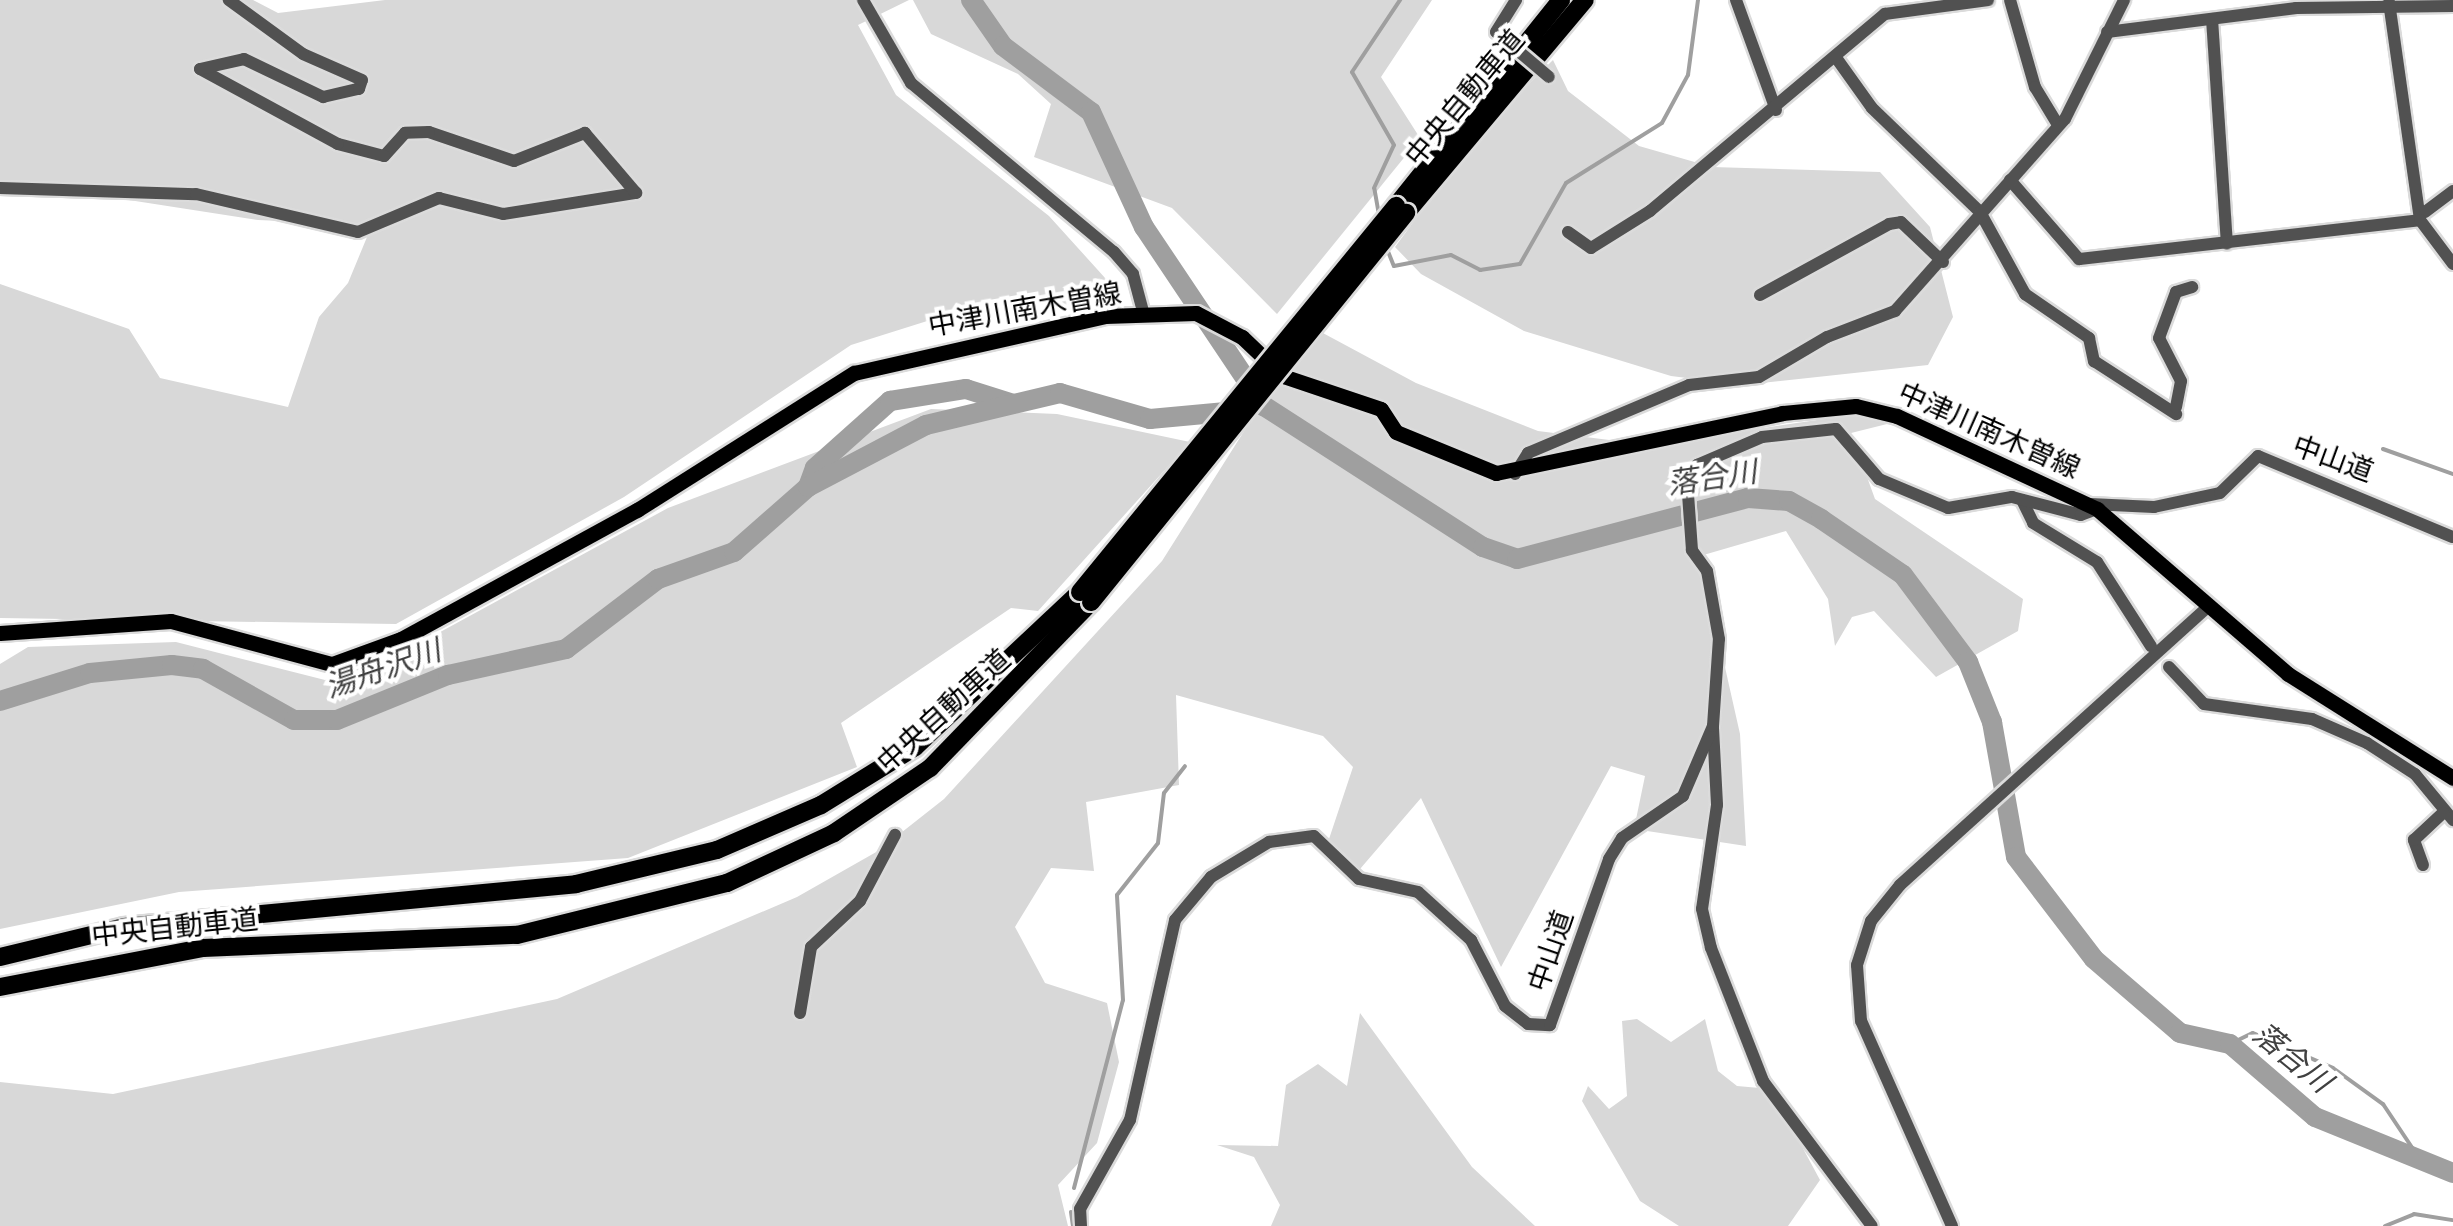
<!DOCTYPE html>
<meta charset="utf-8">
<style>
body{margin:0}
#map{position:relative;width:2453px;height:1226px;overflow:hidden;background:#fff;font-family:"DejaVu Sans","Noto Sans JP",sans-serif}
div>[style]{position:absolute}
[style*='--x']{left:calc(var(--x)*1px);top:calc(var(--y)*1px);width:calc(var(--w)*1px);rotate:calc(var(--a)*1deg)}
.green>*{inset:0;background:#d8d8d8}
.stream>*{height:4px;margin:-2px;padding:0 2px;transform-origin:2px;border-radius:2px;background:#9f9f9f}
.river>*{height:20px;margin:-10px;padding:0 10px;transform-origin:10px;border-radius:10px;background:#9f9f9f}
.roads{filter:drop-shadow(2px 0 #dbdbdb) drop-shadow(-2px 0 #dbdbdb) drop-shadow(0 2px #dbdbdb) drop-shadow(0 -2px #dbdbdb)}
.minor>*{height:12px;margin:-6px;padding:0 6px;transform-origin:6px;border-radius:6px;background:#515151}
.major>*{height:15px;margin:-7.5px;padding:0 7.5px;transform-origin:7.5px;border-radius:7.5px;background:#000}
.highway>*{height:18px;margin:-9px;padding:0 9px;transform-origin:9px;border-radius:9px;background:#000}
.bridges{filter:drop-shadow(2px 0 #dbdbdb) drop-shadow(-2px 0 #dbdbdb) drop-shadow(0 2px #dbdbdb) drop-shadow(0 -2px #dbdbdb)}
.minor-bridge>*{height:12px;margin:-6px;padding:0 6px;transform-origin:6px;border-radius:6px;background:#515151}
.highway-bridge>*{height:18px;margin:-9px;padding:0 9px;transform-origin:9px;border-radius:9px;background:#000}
span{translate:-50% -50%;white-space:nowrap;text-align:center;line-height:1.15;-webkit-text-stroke:8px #fff;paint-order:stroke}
.street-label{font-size:28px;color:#000}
.water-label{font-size:30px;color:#404040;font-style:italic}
</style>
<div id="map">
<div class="green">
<i style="clip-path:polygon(0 0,253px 0,278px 13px,385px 0,909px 0,858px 25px,896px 95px,1049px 216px,1106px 279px,1098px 305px,978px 305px,851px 345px,624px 497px,396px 624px,0 618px,0 284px,129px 329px,160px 378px,288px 407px,319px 317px,348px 283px,372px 225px,258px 220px,0 180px)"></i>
<i style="clip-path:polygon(913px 0,1432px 0,1381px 77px,1420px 138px,1277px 314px,1172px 208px,1034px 157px,1051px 104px,1018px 74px,931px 34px)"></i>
<i style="clip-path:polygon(1553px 60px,1568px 91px,1639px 146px,1712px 167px,1880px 172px,1930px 227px,1953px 317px,1928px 365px,1743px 385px,1671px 376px,1524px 331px,1421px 274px,1395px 247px,1478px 134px)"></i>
<i style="clip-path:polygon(1321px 332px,1416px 383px,1538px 431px,1649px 445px,1851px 415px,1891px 423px,1851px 433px,1875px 499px,2023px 599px,2018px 631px,1936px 677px,1874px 611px,1852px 617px,1835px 646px,1828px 599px,1786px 531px,1700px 556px,1740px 734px,1746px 846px,1634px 829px,1645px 776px,1611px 766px,1501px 967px,1421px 798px,1360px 869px,1329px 839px,1353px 767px,1323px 736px,1176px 695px,1179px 785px,1086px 802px,1094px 871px,1051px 868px,1015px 927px,1045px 983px,1107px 1003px,1119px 1062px,1097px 1143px,1058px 1185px,1068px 1226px,0 1226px,0 1082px,113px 1094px,557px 999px,797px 897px,878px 851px,944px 799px,1162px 561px,1291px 357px)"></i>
<i style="clip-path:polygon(931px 409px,1057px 414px,1190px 442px,1038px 611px,1011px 608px,841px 723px,857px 767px,628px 858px,179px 892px,0 929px,0 664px,28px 647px,176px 642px,325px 680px,398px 655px,668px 508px)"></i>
<i style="clip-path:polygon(1360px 1013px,1472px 1167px,1535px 1226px,1271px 1226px,1280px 1205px,1254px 1157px,1217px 1145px,1278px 1146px,1286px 1085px,1318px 1064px,1347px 1086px)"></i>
<i style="clip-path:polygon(1637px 1019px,1671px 1042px,1705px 1019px,1718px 1071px,1737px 1086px,1771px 1089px,1820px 1180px,1788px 1226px,1679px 1226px,1640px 1201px,1582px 1101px,1588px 1086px,1609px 1109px,1627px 1096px,1622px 1021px)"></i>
</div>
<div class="stream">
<i style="--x:1379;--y:215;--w:27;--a:-100"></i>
<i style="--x:1374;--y:188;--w:47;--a:-65.1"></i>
<i style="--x:1394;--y:145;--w:84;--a:-119.9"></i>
<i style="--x:1352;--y:72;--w:87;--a:-56.3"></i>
<i style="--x:1387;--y:249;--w:18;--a:68"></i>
<i style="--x:1394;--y:266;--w:58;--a:-10.9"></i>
<i style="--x:1451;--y:255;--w:33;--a:27"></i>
<i style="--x:1480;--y:270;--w:40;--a:-8.5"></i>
<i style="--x:1520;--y:264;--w:93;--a:-60.4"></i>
<i style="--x:1566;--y:183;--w:113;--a:-32"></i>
<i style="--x:1662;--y:123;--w:55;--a:-61.6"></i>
<i style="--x:1688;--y:75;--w:76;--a:-82.4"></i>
<i style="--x:2383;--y:449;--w:74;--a:19.7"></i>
<i style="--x:2230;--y:1044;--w:25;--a:-26"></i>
<i style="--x:2253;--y:1033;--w:87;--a:23.6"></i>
<i style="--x:2333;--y:1068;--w:62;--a:35.8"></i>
<i style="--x:2383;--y:1104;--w:61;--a:56.3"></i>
<i style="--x:1074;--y:1188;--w:194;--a:-75.4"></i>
<i style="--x:1123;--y:1000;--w:105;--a:-93.3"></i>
<i style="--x:1117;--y:895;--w:66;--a:-51.7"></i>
<i style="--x:1158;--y:843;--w:50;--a:-83.2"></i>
<i style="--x:1164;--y:793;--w:34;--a:-52"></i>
<i style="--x:1071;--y:1212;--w:14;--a:82"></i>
<i style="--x:2385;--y:1226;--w:31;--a:-22"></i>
<i style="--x:2414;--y:1214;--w:39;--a:9"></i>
</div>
<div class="river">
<i style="--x:971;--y:0;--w:56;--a:55.2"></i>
<i style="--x:1003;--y:46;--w:110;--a:36.9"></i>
<i style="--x:1091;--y:112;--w:127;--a:65.3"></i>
<i style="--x:1144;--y:227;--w:216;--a:56.2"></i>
<i style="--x:1264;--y:406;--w:260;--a:32.8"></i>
<i style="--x:1483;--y:547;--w:36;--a:19"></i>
<i style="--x:1517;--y:559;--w:239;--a:-14.8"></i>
<i style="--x:1748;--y:498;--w:41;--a:4.2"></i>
<i style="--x:1789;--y:501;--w:37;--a:29"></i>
<i style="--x:1821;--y:519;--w:99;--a:34.3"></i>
<i style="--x:1903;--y:575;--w:109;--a:53.2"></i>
<i style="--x:1968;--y:662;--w:65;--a:68.2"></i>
<i style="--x:1992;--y:722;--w:137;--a:79.9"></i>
<i style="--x:2016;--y:857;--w:128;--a:52.6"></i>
<i style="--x:2094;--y:959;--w:113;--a:40.7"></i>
<i style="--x:2180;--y:1033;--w:51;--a:12.4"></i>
<i style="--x:2230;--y:1044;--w:112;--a:40.7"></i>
<i style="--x:2315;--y:1117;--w:149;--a:22.1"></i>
<i style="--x:808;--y:487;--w:20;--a:-70"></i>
<i style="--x:815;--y:468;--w:101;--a:-41.8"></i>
<i style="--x:890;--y:401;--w:77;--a:-9"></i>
<i style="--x:966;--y:389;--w:49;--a:17.7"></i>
<i style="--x:0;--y:701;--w:94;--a:-17.3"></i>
<i style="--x:90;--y:673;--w:82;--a:-5.6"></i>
<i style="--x:172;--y:665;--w:31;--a:7"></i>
<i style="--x:203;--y:669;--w:104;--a:29.3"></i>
<i style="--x:294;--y:720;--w:43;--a:0"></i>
<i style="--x:337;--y:720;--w:120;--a:-22.1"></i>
<i style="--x:448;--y:675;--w:121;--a:-12.4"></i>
<i style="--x:566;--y:649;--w:116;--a:-37.3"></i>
<i style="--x:658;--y:579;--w:81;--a:-19.6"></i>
<i style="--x:734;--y:552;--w:98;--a:-41.3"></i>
<i style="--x:808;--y:487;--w:133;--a:-27.7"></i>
<i style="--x:926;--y:425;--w:138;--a:-13.4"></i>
<i style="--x:1060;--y:393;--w:94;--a:16.1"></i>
<i style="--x:1150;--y:419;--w:87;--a:-5.3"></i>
</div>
<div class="roads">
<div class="minor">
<i style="--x:863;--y:0;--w:96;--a:60"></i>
<i style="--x:911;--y:83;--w:264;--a:39.8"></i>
<i style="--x:1114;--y:252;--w:29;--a:49"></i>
<i style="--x:1133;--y:274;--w:42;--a:75"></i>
<i style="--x:1736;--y:0;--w:117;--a:70"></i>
<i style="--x:2010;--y:0;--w:91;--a:74"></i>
<i style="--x:2035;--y:87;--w:44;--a:58.8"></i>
<i style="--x:2389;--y:2;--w:220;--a:81.9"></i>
<i style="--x:2212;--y:19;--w:225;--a:86.2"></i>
<i style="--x:2107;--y:32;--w:191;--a:-7.2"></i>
<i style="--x:2296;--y:8;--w:157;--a:-0.7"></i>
<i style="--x:1503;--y:38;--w:9;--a:-139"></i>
<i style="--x:1496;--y:32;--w:38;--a:-58"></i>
<i style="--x:1837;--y:59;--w:60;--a:54.5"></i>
<i style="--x:1872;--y:108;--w:150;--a:43.9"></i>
<i style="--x:1980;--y:212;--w:94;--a:61.2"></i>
<i style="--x:2025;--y:294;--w:78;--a:34.5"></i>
<i style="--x:2089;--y:338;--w:24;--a:78"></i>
<i style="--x:2094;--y:361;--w:98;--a:32.9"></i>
<i style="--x:2010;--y:180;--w:105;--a:48.9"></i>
<i style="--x:2079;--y:259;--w:343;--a:-6.5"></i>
<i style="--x:0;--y:188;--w:196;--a:1.8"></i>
<i style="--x:196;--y:194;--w:166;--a:13.2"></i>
<i style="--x:358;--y:232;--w:88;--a:-22.8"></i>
<i style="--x:439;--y:198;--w:66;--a:14"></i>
<i style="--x:503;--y:214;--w:135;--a:-9"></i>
<i style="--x:636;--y:193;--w:79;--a:-130.4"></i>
<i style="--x:585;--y:133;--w:76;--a:158.5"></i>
<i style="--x:514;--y:161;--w:90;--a:-161.2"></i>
<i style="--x:429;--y:132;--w:24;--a:178"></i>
<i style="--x:405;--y:133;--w:31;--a:132"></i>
<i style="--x:384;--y:156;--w:48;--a:-165.4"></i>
<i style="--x:338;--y:144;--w:157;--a:-151.5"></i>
<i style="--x:200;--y:69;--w:45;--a:-12.8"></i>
<i style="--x:244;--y:59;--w:88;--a:25.7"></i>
<i style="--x:323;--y:97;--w:37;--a:-13"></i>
<i style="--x:359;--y:89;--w:9;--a:-72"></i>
<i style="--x:362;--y:80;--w:64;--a:-156.2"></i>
<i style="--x:303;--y:54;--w:92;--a:-143.9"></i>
<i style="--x:2425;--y:212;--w:35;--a:-37"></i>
<i style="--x:2420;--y:220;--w:55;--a:53.1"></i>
<i style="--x:1568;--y:232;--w:28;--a:35"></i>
<i style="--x:1591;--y:248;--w:70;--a:-32.1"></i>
<i style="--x:1650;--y:211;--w:307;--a:-40"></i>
<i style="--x:1885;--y:14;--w:104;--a:-7.7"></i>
<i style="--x:1760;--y:295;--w:147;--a:-28.8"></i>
<i style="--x:1889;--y:224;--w:12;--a:-9"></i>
<i style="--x:1901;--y:222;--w:58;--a:43.6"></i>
<i style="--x:2176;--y:407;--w:26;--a:-79"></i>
<i style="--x:2181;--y:381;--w:48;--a:-117.1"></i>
<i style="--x:2159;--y:338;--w:49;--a:-69.7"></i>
<i style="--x:2176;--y:292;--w:17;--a:-17"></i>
<i style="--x:1515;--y:474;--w:25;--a:-58"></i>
<i style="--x:1528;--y:453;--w:175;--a:-22.9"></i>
<i style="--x:1689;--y:385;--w:70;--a:-6.5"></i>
<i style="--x:1759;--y:377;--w:79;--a:-30.5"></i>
<i style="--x:1827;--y:337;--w:73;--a:-20.9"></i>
<i style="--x:1895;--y:311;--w:256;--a:-48.5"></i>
<i style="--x:2065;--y:119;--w:133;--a:-63.6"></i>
<i style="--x:2022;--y:500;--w:25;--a:64"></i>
<i style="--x:2033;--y:523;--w:75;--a:31.4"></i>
<i style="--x:2097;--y:562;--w:100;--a:57.3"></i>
<i style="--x:2090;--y:504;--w:64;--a:2.7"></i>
<i style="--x:2154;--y:507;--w:67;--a:-12"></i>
<i style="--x:2220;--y:493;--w:53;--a:-44.2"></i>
<i style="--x:2258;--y:456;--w:211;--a:22.6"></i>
<i style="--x:2169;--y:667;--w:51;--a:46.6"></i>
<i style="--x:2204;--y:704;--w:109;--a:7.9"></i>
<i style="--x:2312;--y:719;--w:60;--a:23.6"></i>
<i style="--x:2367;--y:743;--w:57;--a:32.9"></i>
<i style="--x:2415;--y:774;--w:60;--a:50.4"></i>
<i style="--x:1713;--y:728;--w:77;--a:87"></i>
<i style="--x:1717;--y:805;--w:105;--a:98.2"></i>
<i style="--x:1702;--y:909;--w:40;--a:77"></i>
<i style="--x:1711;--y:948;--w:143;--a:68.6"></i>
<i style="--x:1763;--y:1081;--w:181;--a:53.1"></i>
<i style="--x:2423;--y:865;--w:27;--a:-110"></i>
<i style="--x:2414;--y:840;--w:40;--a:-43"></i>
<i style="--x:800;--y:1013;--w:67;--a:-80.5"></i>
<i style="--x:811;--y:947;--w:67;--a:-43.2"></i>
<i style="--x:860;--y:901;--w:75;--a:-62.1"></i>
<i style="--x:1081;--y:1226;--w:17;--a:-93"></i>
<i style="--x:1080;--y:1209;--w:102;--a:-60.7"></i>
<i style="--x:1130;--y:1120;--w:205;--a:-77.3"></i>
<i style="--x:1175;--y:920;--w:56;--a:-50.1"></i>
<i style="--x:1211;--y:877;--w:68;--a:-31.1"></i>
<i style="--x:1269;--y:842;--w:45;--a:-7.6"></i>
<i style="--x:1314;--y:836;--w:62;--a:43.7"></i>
<i style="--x:1359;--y:879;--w:60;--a:12.4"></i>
<i style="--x:1418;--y:892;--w:72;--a:42.2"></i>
<i style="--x:1471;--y:940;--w:74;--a:62.7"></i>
<i style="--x:1505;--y:1006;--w:29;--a:38"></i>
<i style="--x:1528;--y:1024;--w:22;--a:3"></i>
<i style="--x:1550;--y:1025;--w:176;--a:-70.4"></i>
<i style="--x:1609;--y:859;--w:25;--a:-58"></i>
<i style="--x:1622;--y:838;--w:74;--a:-34.5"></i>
<i style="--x:1683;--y:796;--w:76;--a:-66.8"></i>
<i style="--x:1713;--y:726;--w:87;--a:-86.1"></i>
<i style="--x:1719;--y:639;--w:69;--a:-100"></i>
<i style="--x:1707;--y:571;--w:26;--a:-126"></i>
<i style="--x:1692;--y:550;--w:69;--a:-94.1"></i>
<i style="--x:1687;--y:481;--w:19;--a:-58"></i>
<i style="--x:1697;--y:465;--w:71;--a:-23.3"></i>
<i style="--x:1762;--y:437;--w:74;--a:-6.2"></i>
<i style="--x:1836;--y:429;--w:66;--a:49.3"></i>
<i style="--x:1879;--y:479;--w:75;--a:22.8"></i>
<i style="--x:1948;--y:508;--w:65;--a:-9.8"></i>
<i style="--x:2012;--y:497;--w:71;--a:14.6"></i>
<i style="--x:2081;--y:515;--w:17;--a:-21"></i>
<i style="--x:1952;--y:1226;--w:224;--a:-113.9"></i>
<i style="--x:1861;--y:1021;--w:56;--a:-94.1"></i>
<i style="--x:1857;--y:965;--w:46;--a:-72.3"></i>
<i style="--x:1871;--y:921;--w:46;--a:-51.1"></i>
<i style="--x:1900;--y:885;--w:416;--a:-42.1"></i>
</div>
<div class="major">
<i style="--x:0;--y:633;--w:171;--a:-4"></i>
<i style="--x:171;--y:621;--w:167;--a:15"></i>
<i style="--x:332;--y:664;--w:73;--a:-19.9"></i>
<i style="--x:401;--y:639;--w:269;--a:-28.7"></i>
<i style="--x:637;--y:510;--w:257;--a:-32.3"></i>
<i style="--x:854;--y:373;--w:257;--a:-12.8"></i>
<i style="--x:1105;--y:316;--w:91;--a:-1.9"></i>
<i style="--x:1196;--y:313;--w:52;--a:27.6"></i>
<i style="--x:1242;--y:337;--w:57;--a:43.6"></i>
<i style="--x:1283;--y:376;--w:103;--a:18.6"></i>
<i style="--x:1381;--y:409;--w:27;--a:57"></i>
<i style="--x:1396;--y:432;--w:108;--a:22.3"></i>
<i style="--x:1496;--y:473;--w:292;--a:-11.8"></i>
<i style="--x:1782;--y:413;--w:74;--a:-5.4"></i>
<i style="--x:1856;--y:406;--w:42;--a:13.7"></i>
<i style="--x:1897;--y:416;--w:221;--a:24.9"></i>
<i style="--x:2097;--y:509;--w:252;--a:40.8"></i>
<i style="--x:2288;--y:674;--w:195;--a:32.2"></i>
</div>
<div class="highway">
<i style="--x:1396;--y:206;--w:264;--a:-51.3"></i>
<i style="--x:1406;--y:213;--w:278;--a:-50"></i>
<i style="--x:0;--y:957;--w:128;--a:-13.6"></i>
<i style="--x:124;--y:927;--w:454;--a:-5.4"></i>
<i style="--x:576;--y:884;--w:145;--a:-13.6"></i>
<i style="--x:717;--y:850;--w:113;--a:-23.4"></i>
<i style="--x:821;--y:805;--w:110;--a:-31.7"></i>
<i style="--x:915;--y:747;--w:226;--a:-43.2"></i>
<i style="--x:0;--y:987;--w:207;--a:-10.9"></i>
<i style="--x:203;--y:948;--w:314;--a:-2.4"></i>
<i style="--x:517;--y:935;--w:216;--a:-13.9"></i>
<i style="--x:727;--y:883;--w:118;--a:-25"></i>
<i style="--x:834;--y:833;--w:116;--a:-34.1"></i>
<i style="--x:930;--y:768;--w:231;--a:-45.9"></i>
</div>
</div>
<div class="bridges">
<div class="minor-bridge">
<i style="--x:1503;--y:38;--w:60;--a:40.3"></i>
</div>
<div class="highway-bridge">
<i style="--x:1080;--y:592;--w:499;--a:-50.7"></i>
<i style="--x:1091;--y:602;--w:501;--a:-51"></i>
</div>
</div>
<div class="street-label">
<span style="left:1465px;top:98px;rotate:-50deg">中央自動車道</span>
<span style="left:1025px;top:310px;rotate:-10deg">中津川南木曽線</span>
<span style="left:1989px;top:431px;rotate:24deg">中津川南木曽線</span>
<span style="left:2333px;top:459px;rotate:20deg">中山道</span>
<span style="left:944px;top:711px;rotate:-42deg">中央自動車道</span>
<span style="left:175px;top:928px;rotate:-6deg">中央自動車道</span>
<span style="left:1551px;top:951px;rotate:-71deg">中山道</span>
</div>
<div class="water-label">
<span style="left:1712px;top:478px;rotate:-8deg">落合川</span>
<span style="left:383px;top:669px;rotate:-19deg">湯舟沢川</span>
<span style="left:2292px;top:1058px;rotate:39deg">落合川</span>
</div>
</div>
